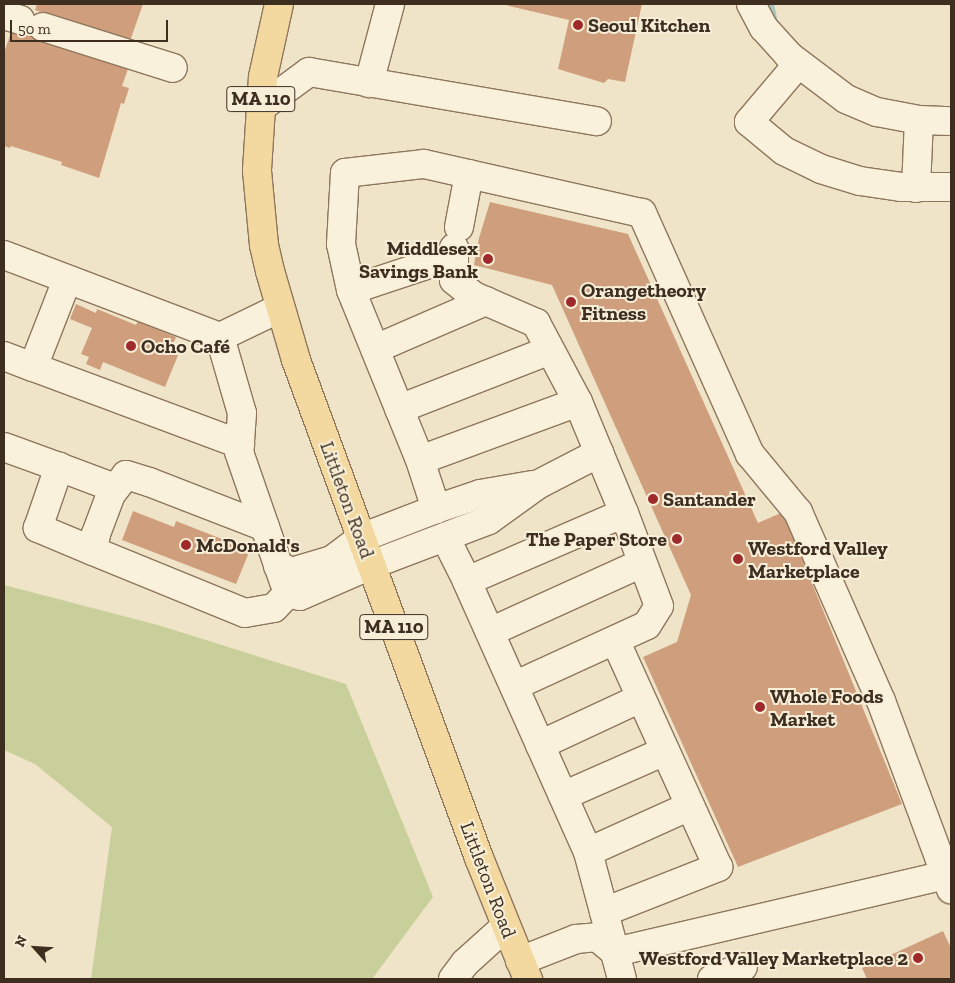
<!DOCTYPE html>
<meta charset="utf-8">
<style>
body{margin:0}
#map{position:relative;width:955px;height:983px;overflow:hidden;background:#f0e4c8;font-family:"Zilla Slab",serif}
div>[style]{position:absolute}
[style*='--x']{left:calc(var(--x)*1px);top:calc(var(--y)*1px);width:calc(var(--w)*1px);rotate:calc(var(--a)*1deg)}
.green>*{inset:0;background:#c9cf9b}
.stream>*{height:6px;margin:-3px;padding:0 3px;transform-origin:3px;border-radius:3px;background:#a9c4bc}
.building>*{inset:0;background:#cf9f7d}
.roads{filter:drop-shadow(1px 0 #8d765c) drop-shadow(-1px 0 #8d765c) drop-shadow(0 1px #8d765c) drop-shadow(0 -1px #8d765c)}
.minor>*{height:28px;margin:-14px;padding:0 14px;transform-origin:14px;border-radius:14px;background:#faf1dc}
.major>*{height:28px;margin:-14px;padding:0 14px;transform-origin:14px;border-radius:14px;background:#f3d9a0}
.dots>*{width:14px;height:14px;translate:-50% -50%;box-sizing:border-box;border:2px solid #f7eed8;border-radius:50%}
span{translate:-50% -50%;white-space:nowrap;text-align:center;line-height:1.15;-webkit-text-stroke:4px #f7eed8;paint-order:stroke}
.shield-label span{padding:1px 4px;background:#f7eed8;border:1px solid;border-radius:4px;-webkit-text-stroke-width:0}
.shield-label{font-size:19px;color:#3d2e20;font-weight:700}
.poi-label{font-size:20px;color:#3d2e20;font-weight:700}
.left{translate:0 -50%;text-align:left}
.right{translate:-100% -50%;text-align:right}
.street-label{font-size:20px;color:#3d2e20}
.frame{position:absolute;inset:0;border:5px solid #3d2e20;pointer-events:none}
.north{position:absolute;left:10px;top:923px;width:50px;height:50px;-webkit-text-stroke:4px #f7eed8;paint-order:stroke;rotate:296deg;font-size:14px;font-weight:700;line-height:20px;text-align:center;color:#3d2e20}
.north::after{content:'';display:block;margin:auto;width:18px;height:22px;background:#3d2e20;clip-path:polygon(50% 0,100% 100%,50% 72%,0 100%)}
.scale{position:absolute;left:10px;top:20px;width:158px;height:22px;box-sizing:border-box;border:2px solid #3d2e20;border-top:0;padding-left:6px;font-size:15px;line-height:18px;white-space:nowrap;color:#3d2e20;-webkit-text-stroke:4px #f7eed8;paint-order:stroke}
</style>
<div id="map">
<div class="green">
<i style="clip-path:polygon(4px 585px,158px 625px,346px 684px,433px 897px,372px 979px,91px 979px,112px 827px,35px 764px,4px 750px)"></i>
</div>
<div class="stream">
<i style="--x:771;--y:4;--w:19;--a:78"></i>
</div>
<div class="building">
<i style="clip-path:polygon(37px 4px,143px 4px,130px 41px,35px 10px)"></i>
<i style="clip-path:polygon(501px 4px,642px 4px,625px 82px,608px 79px,604px 83px,558px 69px,569px 20px)"></i>
<i style="clip-path:polygon(20px 20px,129px 66px,122px 86px,129px 88px,124px 104px,121px 103px,99px 178px,61px 165px,62px 162px,11px 146px,10px 148px,4px 146px,4px 53px,12px 29px)"></i>
<i style="clip-path:polygon(490px 202px,628px 234px,758px 523px,783px 512px,902px 804px,738px 867px,643px 657px,677px 642px,691px 595px,552px 285px,474px 265px,479px 238px)"></i>
<i style="clip-path:polygon(76px 304px,96px 313px,97px 309px,136px 325px,138px 321px,176px 337px,173px 344px,181px 348px,165px 387px,103px 362px,100px 370px,86px 364px,89px 357px,81px 354px,92px 328px,70px 319px)"></i>
<i style="clip-path:polygon(133px 511px,174px 527px,176px 521px,250px 550px,236px 584px,122px 540px)"></i>
<i style="clip-path:polygon(943px 931px,951px 948px,951px 979px,867px 979px,862px 968px)"></i>
</div>
<div class="roads">
<div class="minor">
<i style="--x:751;--y:4;--w:27;--a:62"></i>
<i style="--x:764;--y:28;--w:38;--a:48"></i>
<i style="--x:789;--y:56;--w:71;--a:37"></i>
<i style="--x:846;--y:99;--w:34;--a:23"></i>
<i style="--x:877;--y:112;--w:43;--a:10.8"></i>
<i style="--x:919;--y:120;--w:32;--a:2"></i>
<i style="--x:4;--y:15;--w:17;--a:17"></i>
<i style="--x:43;--y:27;--w:136;--a:17.5"></i>
<i style="--x:798;--y:64;--w:76;--a:130.2"></i>
<i style="--x:749;--y:122;--w:45;--a:39.6"></i>
<i style="--x:784;--y:151;--w:41;--a:25.9"></i>
<i style="--x:821;--y:169;--w:41;--a:17.1"></i>
<i style="--x:860;--y:181;--w:41;--a:8.3"></i>
<i style="--x:901;--y:187;--w:50;--a:0"></i>
<i style="--x:369;--y:83;--w:82;--a:-75.1"></i>
<i style="--x:260;--y:108;--w:61;--a:-36.3"></i>
<i style="--x:309;--y:72;--w:292;--a:9.7"></i>
<i style="--x:916;--y:188;--w:68;--a:-87.5"></i>
<i style="--x:459;--y:227;--w:54;--a:-79.3"></i>
<i style="--x:454;--y:248;--w:32;--a:90"></i>
<i style="--x:454;--y:280;--w:26;--a:39"></i>
<i style="--x:474;--y:296;--w:68;--a:23.5"></i>
<i style="--x:536;--y:323;--w:89;--a:62"></i>
<i style="--x:4;--y:255;--w:231;--a:20.8"></i>
<i style="--x:220;--y:337;--w:67;--a:-25.8"></i>
<i style="--x:67;--y:280;--w:93;--a:111.3"></i>
<i style="--x:33;--y:367;--w:221;--a:20.4"></i>
<i style="--x:351;--y:290;--w:108;--a:-18.4"></i>
<i style="--x:220;--y:337;--w:79;--a:73.9"></i>
<i style="--x:242;--y:413;--w:39;--a:94"></i>
<i style="--x:239;--y:452;--w:138;--a:70.9"></i>
<i style="--x:375;--y:349;--w:121;--a:-23.4"></i>
<i style="--x:4;--y:356;--w:31;--a:21"></i>
<i style="--x:399;--y:409;--w:162;--a:-21.3"></i>
<i style="--x:4;--y:447;--w:59;--a:20"></i>
<i style="--x:420;--y:460;--w:52;--a:71.9"></i>
<i style="--x:265;--y:527;--w:124;--a:-158.8"></i>
<i style="--x:149;--y:482;--w:24;--a:-163"></i>
<i style="--x:126;--y:475;--w:24;--a:128"></i>
<i style="--x:111;--y:494;--w:43;--a:110.6"></i>
<i style="--x:96;--y:534;--w:17;--a:100"></i>
<i style="--x:93;--y:551;--w:164;--a:22.2"></i>
<i style="--x:245;--y:613;--w:29;--a:-10"></i>
<i style="--x:274;--y:608;--w:21;--a:-47"></i>
<i style="--x:445;--y:537;--w:49;--a:63.4"></i>
<i style="--x:93;--y:551;--w:60;--a:-157.3"></i>
<i style="--x:38;--y:528;--w:65;--a:-71"></i>
<i style="--x:59;--y:467;--w:60;--a:20.6"></i>
<i style="--x:278;--y:566;--w:15;--a:23"></i>
<i style="--x:292;--y:572;--w:42;--a:-16.7"></i>
<i style="--x:332;--y:560;--w:36;--a:-37"></i>
<i style="--x:361;--y:538;--w:80;--a:-21.1"></i>
<i style="--x:436;--y:509;--w:46;--a:-18.8"></i>
<i style="--x:480;--y:494;--w:53;--a:-9.8"></i>
<i style="--x:288;--y:593;--w:12;--a:14"></i>
<i style="--x:300;--y:596;--w:77;--a:-23.6"></i>
<i style="--x:371;--y:565;--w:126;--a:-20.9"></i>
<i style="--x:489;--y:520;--w:62;--a:-35.8"></i>
<i style="--x:539;--y:484;--w:68;--a:-27.3"></i>
<i style="--x:490;--y:632;--w:167;--a:-24.4"></i>
<i style="--x:514;--y:686;--w:146;--a:-24.6"></i>
<i style="--x:647;--y:625;--w:22;--a:-58"></i>
<i style="--x:659;--y:606;--w:99;--a:-110.6"></i>
<i style="--x:540;--y:745;--w:111;--a:-25"></i>
<i style="--x:563;--y:796;--w:111;--a:-23.8"></i>
<i style="--x:588;--y:852;--w:112;--a:-24.3"></i>
<i style="--x:604;--y:912;--w:123;--a:-21.5"></i>
<i style="--x:718;--y:867;--w:249;--a:-114.4"></i>
<i style="--x:520;--y:961;--w:60;--a:-21.4"></i>
<i style="--x:576;--y:939;--w:21;--a:-5"></i>
<i style="--x:597;--y:937;--w:23;--a:40"></i>
<i style="--x:615;--y:952;--w:339;--a:-13.1"></i>
<i style="--x:453;--y:979;--w:20;--a:-53"></i>
<i style="--x:465;--y:963;--w:55;--a:-42.1"></i>
<i style="--x:622;--y:979;--w:131;--a:-105"></i>
<i style="--x:588;--y:852;--w:297;--a:-114.1"></i>
<i style="--x:467;--y:581;--w:171;--a:-23.4"></i>
<i style="--x:624;--y:513;--w:120;--a:-112.5"></i>
<i style="--x:578;--y:402;--w:168;--a:159.8"></i>
<i style="--x:420;--y:460;--w:183;--a:-112.1"></i>
<i style="--x:351;--y:290;--w:47;--a:-102.3"></i>
<i style="--x:341;--y:244;--w:71;--a:-86.8"></i>
<i style="--x:345;--y:173;--w:80;--a:-6.5"></i>
<i style="--x:424;--y:164;--w:223;--a:12.7"></i>
<i style="--x:642;--y:213;--w:264;--a:65.9"></i>
<i style="--x:750;--y:454;--w:75;--a:50.4"></i>
<i style="--x:798;--y:512;--w:206;--a:66.3"></i>
<i style="--x:881;--y:701;--w:201;--a:69.6"></i>
<i style="--x:712;--y:979;--w:33;--a:-21"></i>
</div>
<div class="major">
<i style="--x:279;--y:4;--w:75;--a:102.4"></i>
<i style="--x:263;--y:77;--w:94;--a:93.7"></i>
<i style="--x:257;--y:171;--w:74;--a:84.6"></i>
<i style="--x:264;--y:245;--w:27;--a:77"></i>
<i style="--x:270;--y:271;--w:93;--a:73.7"></i>
<i style="--x:296;--y:360;--w:531;--a:69.82"></i>
<i style="--x:479;--y:858;--w:131;--a:68"></i>
</div>
</div>
<div class="dots">
<i style="left:578px;top:25px;background:#9e2a2b"></i>
<i style="left:488px;top:259px;background:#9e2a2b"></i>
<i style="left:571px;top:302px;background:#9e2a2b"></i>
<i style="left:131px;top:346px;background:#9e2a2b"></i>
<i style="left:653px;top:499px;background:#9e2a2b"></i>
<i style="left:677px;top:539px;background:#9e2a2b"></i>
<i style="left:186px;top:545px;background:#9e2a2b"></i>
<i style="left:738px;top:559px;background:#9e2a2b"></i>
<i style="left:760px;top:707px;background:#9e2a2b"></i>
<i style="left:918px;top:958px;background:#9e2a2b"></i>
</div>
<div class="shield-label">
<span style="left:261px;top:99px">MA 110</span>
<span style="left:394px;top:627px">MA 110</span>
</div>
<div class="poi-label">
<span class="left" style="left:588px;top:25px">Seoul Kitchen</span>
<span class="right" style="left:478px;top:260px">Middlesex<br>Savings Bank</span>
<span class="left" style="left:581px;top:302px">Orangetheory<br>Fitness</span>
<span class="left" style="left:141px;top:346px">Ocho Café</span>
<span class="left" style="left:663px;top:499px">Santander</span>
<span class="right" style="left:667px;top:539px">The Paper Store</span>
<span class="left" style="left:196px;top:545px">McDonald's</span>
<span class="left" style="left:748px;top:560px">Westford Valley<br>Marketplace</span>
<span class="left" style="left:770px;top:708px">Whole Foods<br>Market</span>
<span class="right" style="left:908px;top:958px">Westford Valley Marketplace 2</span>
</div>
<div class="street-label">
<span style="left:347px;top:500px;rotate:70deg">Littleton Road</span>
<span style="left:488px;top:880px;rotate:69deg">Littleton Road</span>
</div>
<div class="frame"></div>
<div class="north">N</div>
<div class="scale">50 m</div>
</div>
